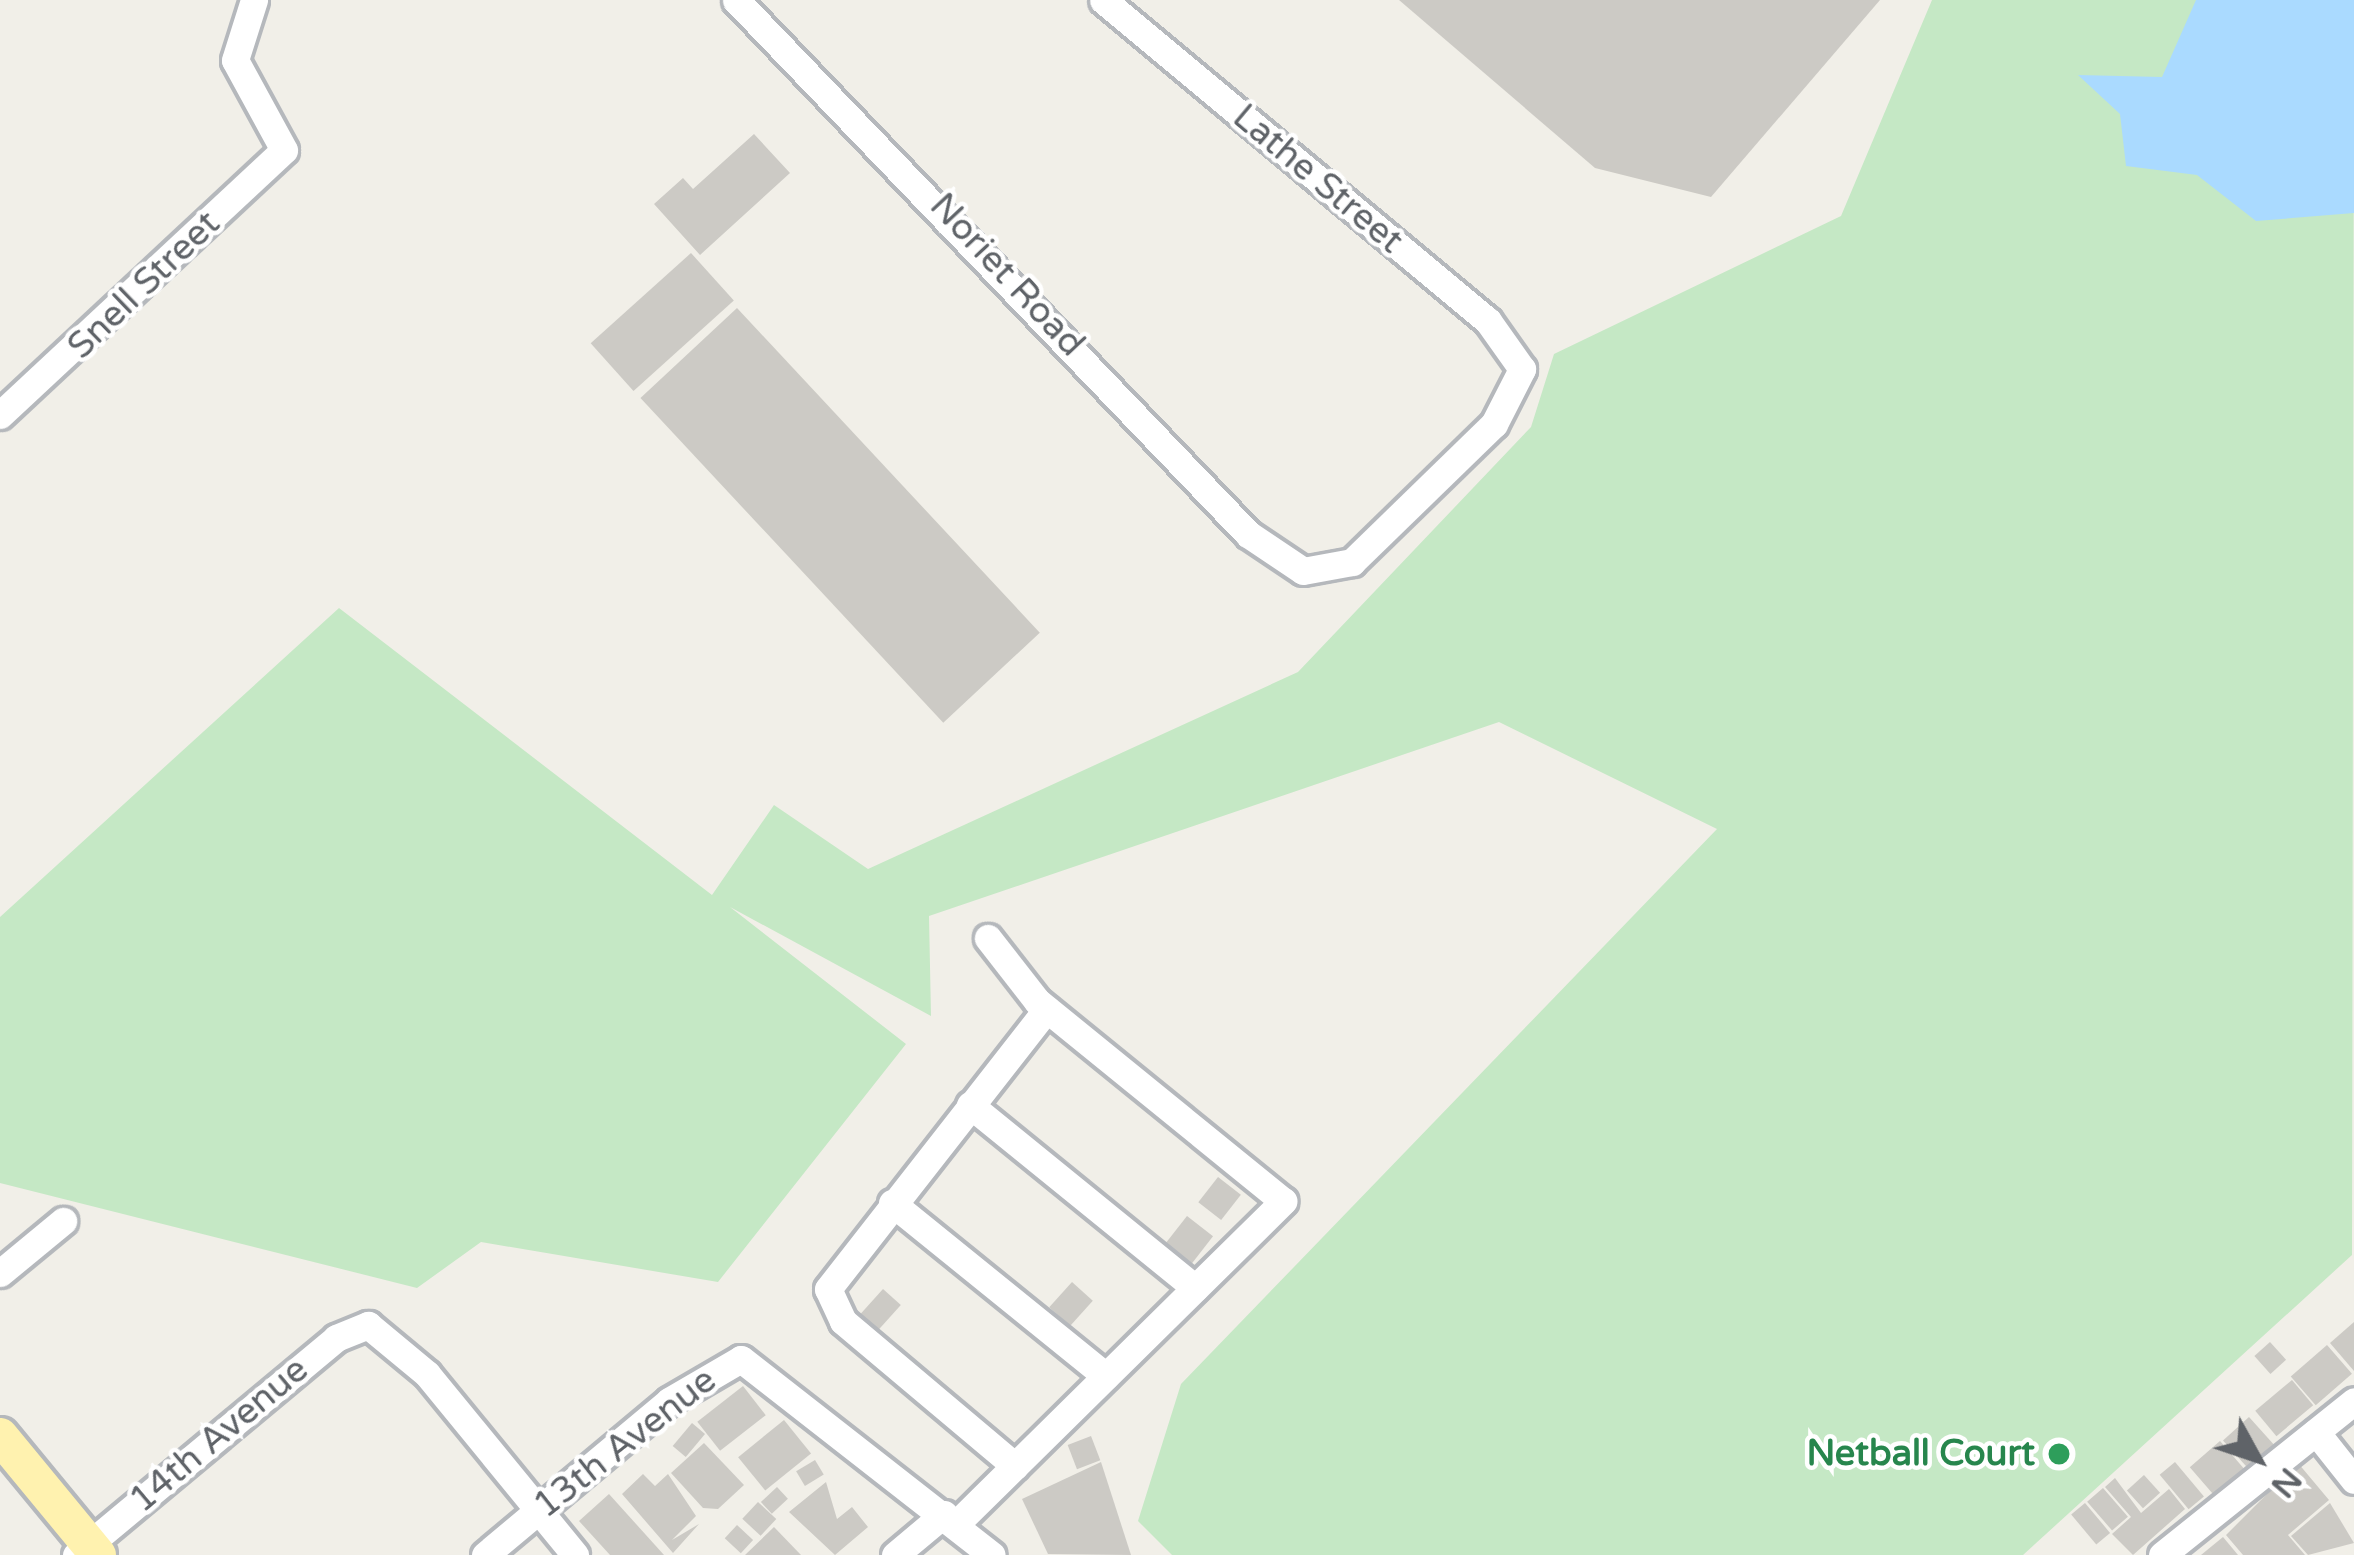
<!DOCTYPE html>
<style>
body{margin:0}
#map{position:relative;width:2354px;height:1555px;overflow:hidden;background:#f1efe8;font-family:"Varela Round",sans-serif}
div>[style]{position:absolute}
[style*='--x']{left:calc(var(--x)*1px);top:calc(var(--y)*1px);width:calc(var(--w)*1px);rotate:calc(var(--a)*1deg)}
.green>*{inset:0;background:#c5e8c5}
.water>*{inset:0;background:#aadaff}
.building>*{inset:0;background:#cccac5;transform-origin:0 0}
.roads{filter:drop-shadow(3px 0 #b5b8bc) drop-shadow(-3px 0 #b5b8bc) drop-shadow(0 3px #b5b8bc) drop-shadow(0 -3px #b5b8bc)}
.minor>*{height:27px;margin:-13.5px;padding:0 13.5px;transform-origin:13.5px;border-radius:13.5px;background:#fff}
.major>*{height:36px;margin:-18px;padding:0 18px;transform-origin:18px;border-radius:18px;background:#fff2af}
.dots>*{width:33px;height:33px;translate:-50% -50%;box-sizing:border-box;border:6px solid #fff;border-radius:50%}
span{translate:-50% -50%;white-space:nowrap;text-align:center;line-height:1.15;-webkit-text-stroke:9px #fff;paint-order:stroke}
.street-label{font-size:36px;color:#5f6368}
.leisure-label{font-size:36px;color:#27864d;font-weight:700}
.right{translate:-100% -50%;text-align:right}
.north{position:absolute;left:2198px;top:1399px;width:120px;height:120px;-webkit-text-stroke:9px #fff;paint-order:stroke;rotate:130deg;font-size:33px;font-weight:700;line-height:48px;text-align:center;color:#5f6368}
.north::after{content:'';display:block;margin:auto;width:42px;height:54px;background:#5f6368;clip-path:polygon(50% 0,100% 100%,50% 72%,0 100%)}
</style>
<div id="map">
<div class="green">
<i style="clip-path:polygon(1932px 0,2354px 0,2352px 1255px,2023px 1555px,1172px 1555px,1138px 1521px,1181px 1384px,1717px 829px,1499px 722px,929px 916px,931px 1016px,730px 907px,906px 1044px,718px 1282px,481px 1242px,417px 1288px,0 1183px,0 917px,339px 608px,712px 895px,774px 805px,868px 869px,1298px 672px,1531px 427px,1554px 354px,1841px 216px)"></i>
</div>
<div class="water">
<i style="clip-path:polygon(2196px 0,2354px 0,2354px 213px,2256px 221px,2197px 175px,2126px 166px,2120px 114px,2078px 75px,2162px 77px)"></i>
</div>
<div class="building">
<i style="clip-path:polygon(1399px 0,1880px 0,1711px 197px,1595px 168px)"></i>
<i style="clip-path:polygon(754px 134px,790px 173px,700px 255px,654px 204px,683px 178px,693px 189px)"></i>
<i style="left:691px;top:253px;width:64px;height:135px;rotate:48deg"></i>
<i style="left:737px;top:308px;width:444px;height:132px;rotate:47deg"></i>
<i style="left:1218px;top:1177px;width:29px;height:32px;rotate:38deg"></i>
<i style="left:1187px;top:1216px;width:33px;height:35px;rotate:38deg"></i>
<i style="left:1072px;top:1282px;width:28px;height:34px;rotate:42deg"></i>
<i style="left:883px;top:1289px;width:24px;height:37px;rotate:42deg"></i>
<i style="clip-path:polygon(2354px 1322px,2354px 1371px,2330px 1343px)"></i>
<i style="left:2270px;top:1342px;width:24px;height:21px;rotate:48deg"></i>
<i style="left:2327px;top:1345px;width:38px;height:48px;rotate:49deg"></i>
<i style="left:2292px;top:1380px;width:33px;height:48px;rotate:50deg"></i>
<i style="left:743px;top:1386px;width:37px;height:58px;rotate:52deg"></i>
<i style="left:2249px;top:1417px;width:38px;height:35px;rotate:48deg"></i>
<i style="left:784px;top:1420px;width:43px;height:59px;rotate:51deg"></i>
<i style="left:692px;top:1423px;width:17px;height:30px;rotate:40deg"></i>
<i style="left:1091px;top:1436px;width:26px;height:25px;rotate:69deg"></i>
<i style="left:2220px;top:1441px;width:37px;height:40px;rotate:49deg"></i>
<i style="clip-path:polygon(704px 1443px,744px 1485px,718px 1509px,703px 1508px,671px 1473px)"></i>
<i style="left:815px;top:1460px;width:17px;height:22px;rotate:59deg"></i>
<i style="clip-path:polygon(1101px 1462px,1131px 1555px,1048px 1554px,1022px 1499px)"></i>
<i style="left:2175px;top:1462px;width:45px;height:20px;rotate:50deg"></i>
<i style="clip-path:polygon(2298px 1463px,2329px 1500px,2288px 1535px,2305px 1555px,2243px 1555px,2226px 1535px)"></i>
<i style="clip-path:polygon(643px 1474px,655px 1486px,668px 1474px,696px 1516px,672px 1540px,699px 1524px,673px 1553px,622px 1494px)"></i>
<i style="left:2144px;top:1475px;width:24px;height:23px;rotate:48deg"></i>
<i style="clip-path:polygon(2115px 1478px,2141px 1513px,2169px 1489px,2185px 1509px,2133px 1555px,2112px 1534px,2131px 1517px,2105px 1487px)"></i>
<i style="clip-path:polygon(826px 1482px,837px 1519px,852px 1507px,868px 1527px,835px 1555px,789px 1512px)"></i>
<i style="left:777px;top:1487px;width:16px;height:22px;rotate:47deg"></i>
<i style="left:2103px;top:1488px;width:38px;height:21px;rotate:49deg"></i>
<i style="clip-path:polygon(609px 1494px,664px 1555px,610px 1555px,579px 1521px)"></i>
<i style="left:758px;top:1502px;width:25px;height:23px;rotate:43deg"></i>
<i style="left:2085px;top:1503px;width:39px;height:18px;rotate:50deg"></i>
<i style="clip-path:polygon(2330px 1503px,2354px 1543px,2308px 1555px,2291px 1536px)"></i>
<i style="left:737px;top:1525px;width:22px;height:18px;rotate:43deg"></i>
<i style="clip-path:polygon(774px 1527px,801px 1555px,745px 1555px)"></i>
<i style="clip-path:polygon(2223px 1537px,2238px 1555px,2201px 1555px)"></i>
</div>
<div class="roads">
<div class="minor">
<i style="--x:736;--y:0;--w:740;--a:46.2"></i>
<i style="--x:1248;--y:534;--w:66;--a:33.9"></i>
<i style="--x:1303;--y:571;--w:50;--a:-10.4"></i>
<i style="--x:1352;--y:562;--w:198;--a:-44.2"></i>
<i style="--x:1494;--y:424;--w:62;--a:-63"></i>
<i style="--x:1522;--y:369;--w:59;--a:-125.3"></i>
<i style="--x:1488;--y:321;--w:501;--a:-140.18"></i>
<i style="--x:0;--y:415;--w:388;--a:-43"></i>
<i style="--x:284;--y:150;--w:102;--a:-118.6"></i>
<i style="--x:235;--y:60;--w:63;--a:-72.4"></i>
<i style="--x:970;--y:1105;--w:290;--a:39.1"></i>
<i style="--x:892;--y:1203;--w:275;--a:39"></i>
<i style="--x:0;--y:1273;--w:82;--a:-39.5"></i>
<i style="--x:2316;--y:1432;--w:61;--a:51.6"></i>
<i style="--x:1015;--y:1466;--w:225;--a:-139.9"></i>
<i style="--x:843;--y:1321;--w:35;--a:-115"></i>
<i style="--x:828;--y:1289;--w:355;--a:-52"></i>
<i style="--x:956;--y:1524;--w:460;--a:-44.6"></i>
<i style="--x:1283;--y:1201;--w:317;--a:-140.9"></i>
<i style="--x:1037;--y:1001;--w:80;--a:-127.9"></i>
<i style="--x:76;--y:1555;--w:339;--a:-39.8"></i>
<i style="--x:336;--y:1338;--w:35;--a:-22"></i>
<i style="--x:368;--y:1325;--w:77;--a:39.7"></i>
<i style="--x:427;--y:1374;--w:234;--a:50.7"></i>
<i style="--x:485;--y:1555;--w:240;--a:-39.9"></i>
<i style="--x:669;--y:1401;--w:83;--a:-30.3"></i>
<i style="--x:741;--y:1359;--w:318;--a:38"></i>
<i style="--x:895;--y:1555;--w:64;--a:-39.9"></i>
<i style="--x:2162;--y:1555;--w:246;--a:-38.7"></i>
</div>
<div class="major">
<i style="--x:0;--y:1436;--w:154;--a:50.5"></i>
</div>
</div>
<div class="dots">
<i style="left:2059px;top:1454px;background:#2e9e5b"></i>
</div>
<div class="street-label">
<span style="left:1318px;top:179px;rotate:40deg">Lathe Street</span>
<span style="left:1007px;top:275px;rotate:47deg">Noriet Road</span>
<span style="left:144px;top:285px;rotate:-44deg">Snell Street</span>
<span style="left:219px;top:1435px;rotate:-40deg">14th Avenue</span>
<span style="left:625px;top:1443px;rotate:-38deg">13th Avenue</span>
</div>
<div class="leisure-label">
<span class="right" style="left:2035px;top:1454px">Netball Court</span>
</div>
<div class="north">N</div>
</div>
